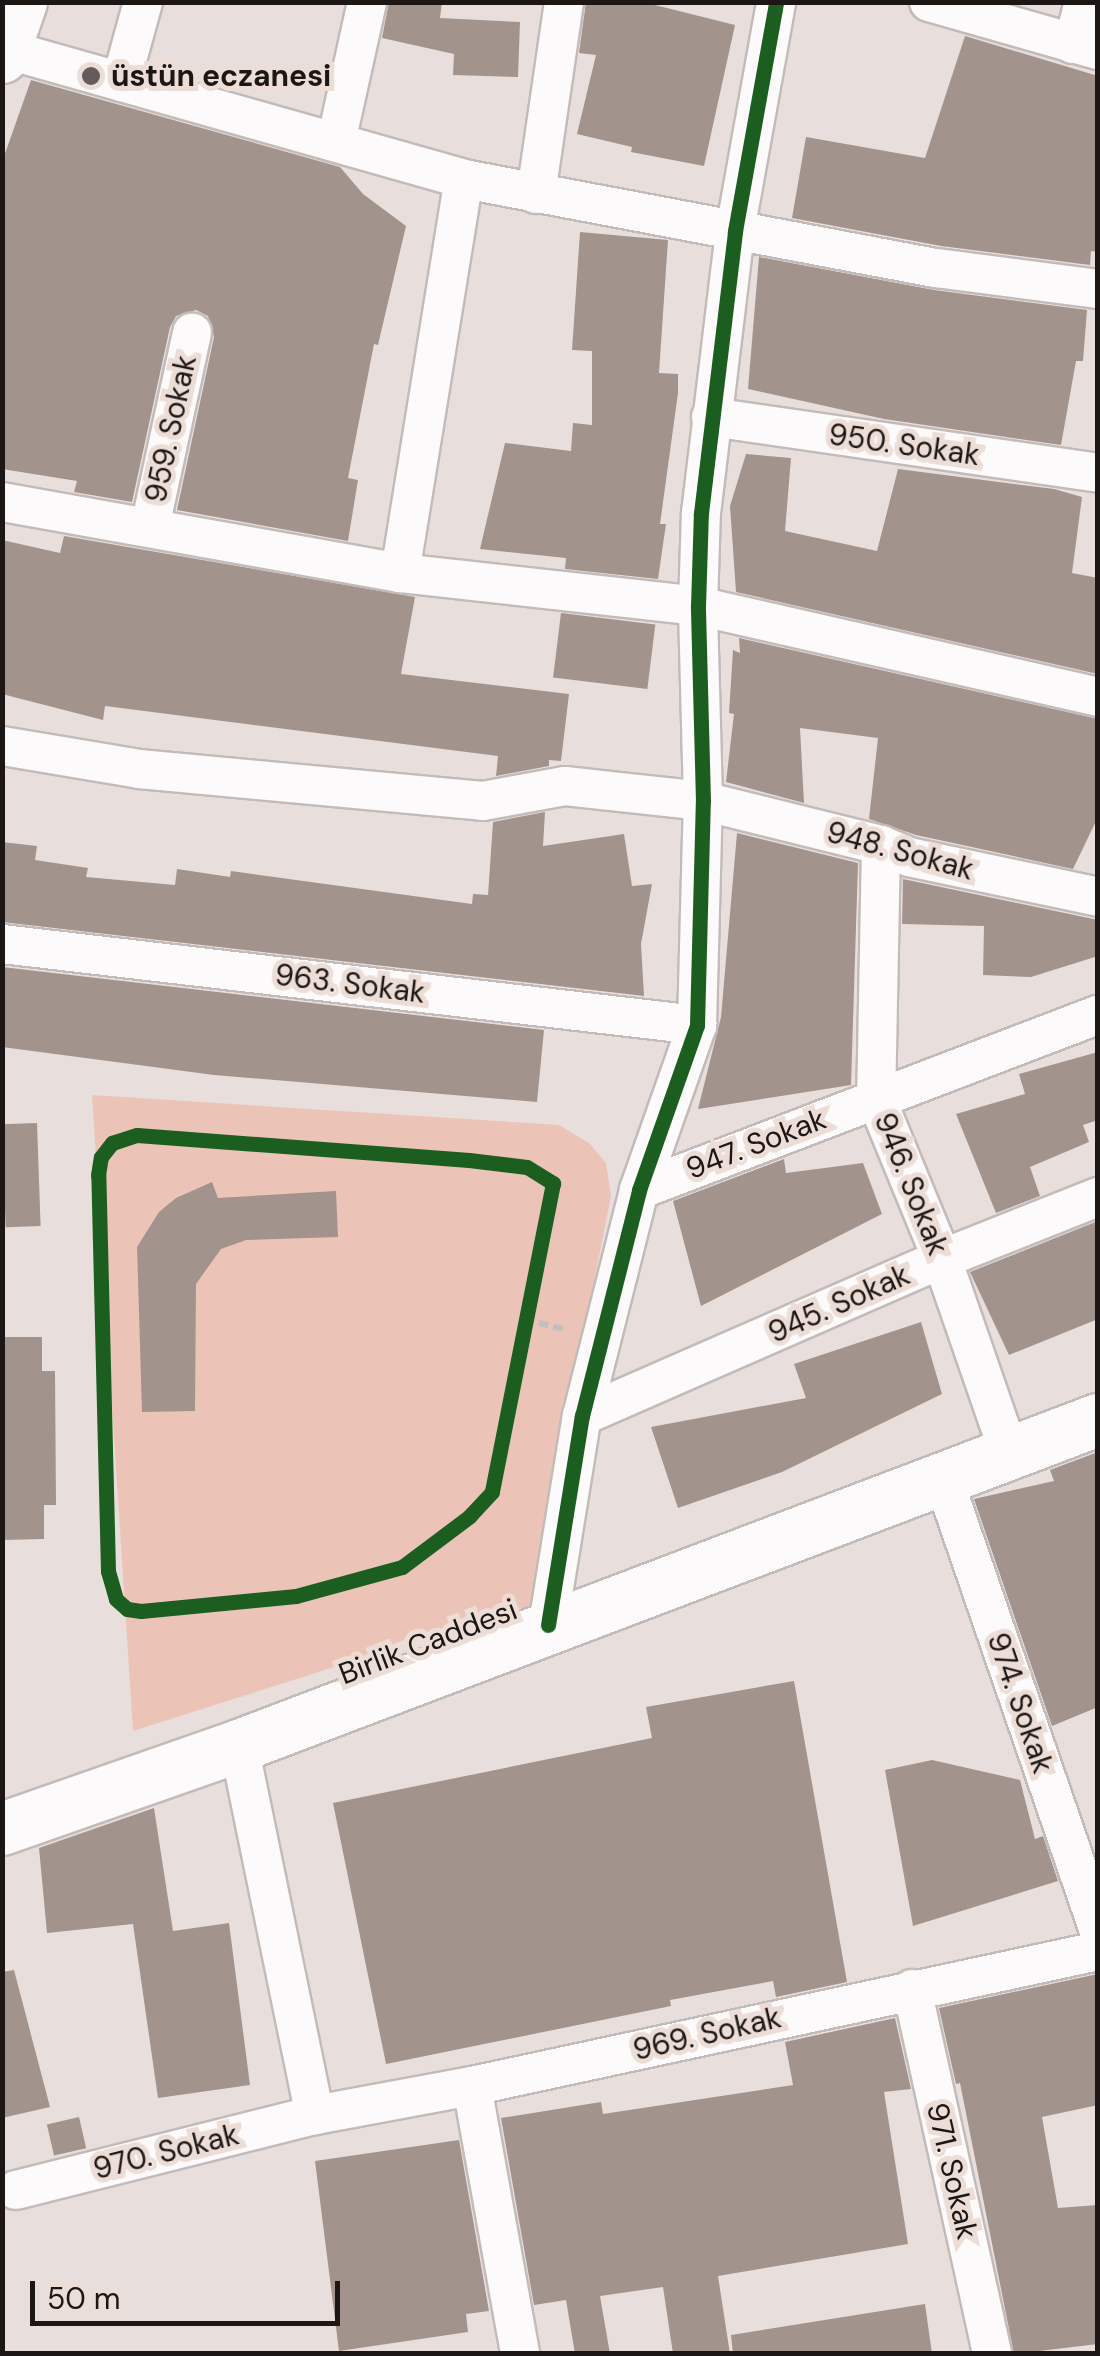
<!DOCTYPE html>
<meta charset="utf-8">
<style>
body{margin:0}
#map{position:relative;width:1100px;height:2356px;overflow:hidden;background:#e8dfdc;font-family:"DM Sans",sans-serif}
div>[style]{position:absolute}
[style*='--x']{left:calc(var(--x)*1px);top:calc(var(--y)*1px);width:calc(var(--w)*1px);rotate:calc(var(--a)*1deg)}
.green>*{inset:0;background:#ebc4b7}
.building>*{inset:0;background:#a3938d;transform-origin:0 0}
.path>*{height:6px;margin-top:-3px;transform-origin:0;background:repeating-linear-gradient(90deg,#c3bfbd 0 10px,transparent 0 15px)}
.roads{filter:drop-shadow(2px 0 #c2bbb9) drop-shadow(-2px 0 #c2bbb9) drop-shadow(0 2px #c2bbb9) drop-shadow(0 -2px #c2bbb9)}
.minor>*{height:38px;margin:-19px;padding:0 19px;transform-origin:19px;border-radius:19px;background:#fcfafa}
.secondary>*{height:52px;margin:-26px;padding:0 26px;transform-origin:26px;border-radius:26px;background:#fcfafa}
.cycleway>*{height:15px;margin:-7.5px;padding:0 7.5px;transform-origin:7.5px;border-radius:7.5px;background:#1b5e20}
.dots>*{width:28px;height:28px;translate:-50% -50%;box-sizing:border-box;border:5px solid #edddd7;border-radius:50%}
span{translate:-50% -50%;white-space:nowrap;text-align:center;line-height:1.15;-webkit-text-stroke:10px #edddd7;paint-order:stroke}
.poi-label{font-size:30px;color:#1c1614;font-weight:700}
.left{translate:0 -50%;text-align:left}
.street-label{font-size:30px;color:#1c1614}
.frame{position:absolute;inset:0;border:5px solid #1c1614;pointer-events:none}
.scale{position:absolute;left:30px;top:2281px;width:310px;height:45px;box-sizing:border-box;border:5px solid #1c1614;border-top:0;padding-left:12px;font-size:30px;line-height:35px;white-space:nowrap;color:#1c1614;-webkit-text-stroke:8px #edddd7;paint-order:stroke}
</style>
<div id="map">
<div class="green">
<i style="clip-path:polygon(92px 1095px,559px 1125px,589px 1143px,606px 1163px,611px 1196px,530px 1605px,133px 1731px)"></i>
</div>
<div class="building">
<i style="clip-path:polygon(389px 2px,442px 2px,440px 18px,520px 22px,518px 77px,453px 75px,454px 54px,382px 38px)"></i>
<i style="clip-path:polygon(586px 2px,643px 2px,735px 25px,704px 166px,631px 152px,632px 147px,577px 134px,596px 55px,579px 53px)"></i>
<i style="clip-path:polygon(965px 36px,1098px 76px,1098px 252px,1091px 251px,1090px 265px,941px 246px,792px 218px,806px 137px,925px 158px)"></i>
<i style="clip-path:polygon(31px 80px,340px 167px,363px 194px,406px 226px,378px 345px,374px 344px,348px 478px,358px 480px,348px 541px,177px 510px,214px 337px,208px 316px,196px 310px,176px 316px,170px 327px,132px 502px,74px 492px,77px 481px,2px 469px,2px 162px)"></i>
<i style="clip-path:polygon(580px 232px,668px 240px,659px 373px,678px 374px,678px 393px,660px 524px,666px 524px,658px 579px,565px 569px,566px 558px,480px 549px,505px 443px,571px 451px,573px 423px,592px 425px,592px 351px,572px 350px)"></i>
<i style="clip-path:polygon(759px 257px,934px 290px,1087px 310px,1083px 361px,1076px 361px,1061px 445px,884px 419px,748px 389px)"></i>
<i style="clip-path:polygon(746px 454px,791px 458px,785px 531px,877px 551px,898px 469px,1054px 489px,1082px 497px,1072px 573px,1098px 578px,1098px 674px,736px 592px,730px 506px)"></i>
<i style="clip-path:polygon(64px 536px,415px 597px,401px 674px,569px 694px,561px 761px,549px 760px,549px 766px,496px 776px,498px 756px,105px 706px,103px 720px,2px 694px,2px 540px,60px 553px)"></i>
<i style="left:561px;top:613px;width:95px;height:65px;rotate:7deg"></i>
<i style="clip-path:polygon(739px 638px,1098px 719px,1098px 817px,1073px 869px,916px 835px,869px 819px,878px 738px,800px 728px,804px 803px,726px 782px,734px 714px,729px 713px,733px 650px,740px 653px)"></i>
<i style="clip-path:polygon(545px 812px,543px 846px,624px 834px,632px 886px,652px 884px,641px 944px,644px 996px,2px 922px,2px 842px,37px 846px,35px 860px,88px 868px,86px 877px,175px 885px,177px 869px,230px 877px,231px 871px,472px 904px,473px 894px,488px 895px,493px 822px)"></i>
<i style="clip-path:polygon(737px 833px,858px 863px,851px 1085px,698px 1109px,721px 1017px)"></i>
<i style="clip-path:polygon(903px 879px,1098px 920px,1098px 956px,1031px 977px,983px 975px,984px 926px,902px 924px)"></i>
<i style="clip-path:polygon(2px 967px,544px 1030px,537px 1102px,214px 1075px,2px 1047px)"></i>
<i style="clip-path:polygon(1098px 1052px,1098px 1120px,1083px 1125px,1089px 1142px,1030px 1167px,1040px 1196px,996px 1213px,956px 1114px,1025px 1094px,1019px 1074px)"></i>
<i style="left:37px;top:1123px;width:103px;height:35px;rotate:88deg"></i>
<i style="clip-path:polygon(784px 1159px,786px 1173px,863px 1163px,882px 1214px,701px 1306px,673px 1201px)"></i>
<i style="clip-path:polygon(212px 1182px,218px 1198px,336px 1191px,338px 1237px,246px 1240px,221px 1249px,196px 1284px,195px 1411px,142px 1412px,137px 1247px,159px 1212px,176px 1198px)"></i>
<i style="clip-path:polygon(1098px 1221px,1098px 1319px,1009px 1355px,970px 1272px)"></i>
<i style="clip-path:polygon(921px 1322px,942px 1394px,782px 1472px,678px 1508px,651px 1427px,806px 1398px,794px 1364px)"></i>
<i style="clip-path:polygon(2px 1337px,42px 1337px,42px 1371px,55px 1371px,56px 1505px,44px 1505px,44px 1539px,2px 1540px)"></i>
<i style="clip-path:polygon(1098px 1452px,1098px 1707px,1052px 1726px,974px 1499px,1054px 1481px,1050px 1470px)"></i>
<i style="clip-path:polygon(794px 1681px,847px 1982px,776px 1997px,773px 1981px,670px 2000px,671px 2006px,386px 2064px,333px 1803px,652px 1738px,646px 1707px)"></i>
<i style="clip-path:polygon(932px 1760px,1020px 1780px,1035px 1839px,1043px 1836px,1058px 1881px,913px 1926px,885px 1770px)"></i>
<i style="clip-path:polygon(154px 1808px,173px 1931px,229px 1923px,250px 2085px,158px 2098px,133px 1924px,47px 1933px,39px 1848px)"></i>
<i style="clip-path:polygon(14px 1970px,50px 2107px,2px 2118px,2px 1972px)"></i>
<i style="clip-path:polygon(1098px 1974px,1098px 2105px,1042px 2117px,1058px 2208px,1098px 2205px,1098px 2344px,1014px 2354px,960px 2083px,956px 2084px,939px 2008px)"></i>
<i style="clip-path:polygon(895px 2018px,911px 2089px,884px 2092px,908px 2244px,718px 2276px,730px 2354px,673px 2354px,663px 2287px,600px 2296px,610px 2354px,575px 2354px,566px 2300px,534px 2305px,501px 2118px,601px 2102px,603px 2114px,793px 2085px,785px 2042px)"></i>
<i style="left:79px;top:2117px;width:32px;height:33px;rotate:77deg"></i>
<i style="clip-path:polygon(459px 2140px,489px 2311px,466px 2314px,468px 2332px,339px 2351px,315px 2161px)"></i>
<i style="clip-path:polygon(925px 2304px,932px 2354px,733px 2354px,731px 2335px)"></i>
</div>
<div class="path">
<i style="--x:524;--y:1319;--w:44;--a:14.3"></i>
</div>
<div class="roads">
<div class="minor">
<i style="--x:929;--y:2;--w:176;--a:15.9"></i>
<i style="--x:1073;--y:44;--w:43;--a:-75.3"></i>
<i style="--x:5;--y:49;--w:477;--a:15.8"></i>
<i style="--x:464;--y:179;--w:481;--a:10.7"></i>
<i style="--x:937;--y:268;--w:162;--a:7.4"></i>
<i style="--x:121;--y:82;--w:83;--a:-74.6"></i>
<i style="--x:336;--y:142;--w:143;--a:-77.5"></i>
<i style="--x:536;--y:194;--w:194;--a:-81.7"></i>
<i style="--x:711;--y:417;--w:391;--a:8.2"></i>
<i style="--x:2;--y:502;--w:404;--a:10.1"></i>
<i style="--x:400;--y:573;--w:300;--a:6.3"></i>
<i style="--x:698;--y:606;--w:410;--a:12.8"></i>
<i style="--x:150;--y:527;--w:199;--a:-77.8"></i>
<i style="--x:400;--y:573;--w:399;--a:-80.8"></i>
<i style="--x:2;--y:746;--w:139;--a:9.5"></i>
<i style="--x:139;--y:769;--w:345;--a:5.3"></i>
<i style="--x:483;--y:801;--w:83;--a:-10.4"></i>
<i style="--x:565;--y:786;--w:139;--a:6.2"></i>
<i style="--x:703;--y:801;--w:183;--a:13.9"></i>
<i style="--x:881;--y:845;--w:30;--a:23"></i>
<i style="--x:909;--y:857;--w:193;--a:11.9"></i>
<i style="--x:881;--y:845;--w:253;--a:91.1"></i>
<i style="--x:876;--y:1098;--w:174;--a:67.7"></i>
<i style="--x:942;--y:1259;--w:205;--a:70.9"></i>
<i style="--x:2;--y:944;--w:700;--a:6.65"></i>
<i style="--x:639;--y:1190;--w:491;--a:-20.9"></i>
<i style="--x:582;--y:1416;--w:393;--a:-23.6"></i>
<i style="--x:942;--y:1259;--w:168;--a:-21.7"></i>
<i style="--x:943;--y:1478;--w:476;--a:71"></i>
<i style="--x:548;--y:1625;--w:212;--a:-80.8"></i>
<i style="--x:582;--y:1416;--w:233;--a:-75.8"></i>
<i style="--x:639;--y:1190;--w:175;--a:-70.6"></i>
<i style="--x:697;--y:1025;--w:224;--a:-88.5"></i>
<i style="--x:703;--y:801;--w:195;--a:-91.5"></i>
<i style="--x:698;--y:606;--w:93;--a:-88.2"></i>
<i style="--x:701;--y:513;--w:284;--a:-83.1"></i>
<i style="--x:735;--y:231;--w:233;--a:-79.8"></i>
<i style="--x:239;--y:1746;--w:377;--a:78.4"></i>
<i style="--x:912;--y:1989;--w:374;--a:77.6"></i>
<i style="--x:472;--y:2086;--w:272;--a:79.8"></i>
<i style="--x:16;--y:2190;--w:308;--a:-14.1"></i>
<i style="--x:315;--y:2115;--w:160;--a:-10.5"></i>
<i style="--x:472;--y:2086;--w:640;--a:-12.17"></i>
</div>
<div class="secondary">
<i style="--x:2;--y:57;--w:58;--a:-70.9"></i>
<i style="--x:2;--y:1829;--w:251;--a:-19.3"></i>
<i style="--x:239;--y:1746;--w:919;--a:-20.78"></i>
</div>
</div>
<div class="cycleway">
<i style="--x:137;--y:1135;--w:333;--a:4.3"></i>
<i style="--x:469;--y:1160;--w:58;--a:6.9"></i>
<i style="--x:527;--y:1167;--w:31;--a:32"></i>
<i style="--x:553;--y:1183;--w:315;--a:101.2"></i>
<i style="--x:492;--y:1492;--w:33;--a:133"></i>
<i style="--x:470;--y:1516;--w:85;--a:143.1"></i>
<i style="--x:402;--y:1567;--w:110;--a:164.7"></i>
<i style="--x:296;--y:1596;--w:156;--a:174.5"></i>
<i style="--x:141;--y:1611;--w:14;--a:-172"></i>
<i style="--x:127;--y:1609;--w:15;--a:-138"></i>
<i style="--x:116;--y:1599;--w:29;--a:-106"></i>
<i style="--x:108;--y:1571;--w:396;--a:-91.4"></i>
<i style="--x:98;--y:1175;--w:18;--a:-81"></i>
<i style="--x:101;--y:1157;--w:18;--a:-52"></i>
<i style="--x:112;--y:1143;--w:26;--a:-18"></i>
<i style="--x:548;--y:1625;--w:212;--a:-80.8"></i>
<i style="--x:582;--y:1416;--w:233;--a:-75.8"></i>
<i style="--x:639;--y:1190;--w:175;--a:-70.6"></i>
<i style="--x:697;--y:1025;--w:224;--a:-88.5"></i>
<i style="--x:703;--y:801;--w:195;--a:-91.5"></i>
<i style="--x:698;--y:606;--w:93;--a:-88.2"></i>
<i style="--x:701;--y:513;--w:284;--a:-83.1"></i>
<i style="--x:735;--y:231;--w:233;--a:-79.8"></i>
</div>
<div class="dots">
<i style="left:91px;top:76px;background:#635c5a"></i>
</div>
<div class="poi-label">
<span class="left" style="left:111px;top:76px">üstün eczanesi</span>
</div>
<div class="street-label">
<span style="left:171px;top:429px;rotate:-78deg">959. Sokak</span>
<span style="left:904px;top:445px;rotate:8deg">950. Sokak</span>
<span style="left:900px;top:851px;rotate:15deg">948. Sokak</span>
<span style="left:350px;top:984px;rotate:7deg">963. Sokak</span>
<span style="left:756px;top:1144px;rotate:-21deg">947. Sokak</span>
<span style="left:911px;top:1184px;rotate:68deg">946. Sokak</span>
<span style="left:839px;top:1304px;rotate:-24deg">945. Sokak</span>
<span style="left:428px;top:1642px;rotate:-21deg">Birlik Caddesi</span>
<span style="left:1020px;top:1703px;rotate:71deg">974. Sokak</span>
<span style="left:707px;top:2034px;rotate:-13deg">969. Sokak</span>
<span style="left:166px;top:2152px;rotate:-14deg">970. Sokak</span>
<span style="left:952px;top:2171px;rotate:77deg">971. Sokak</span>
</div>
<div class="frame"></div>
<div class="scale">50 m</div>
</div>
